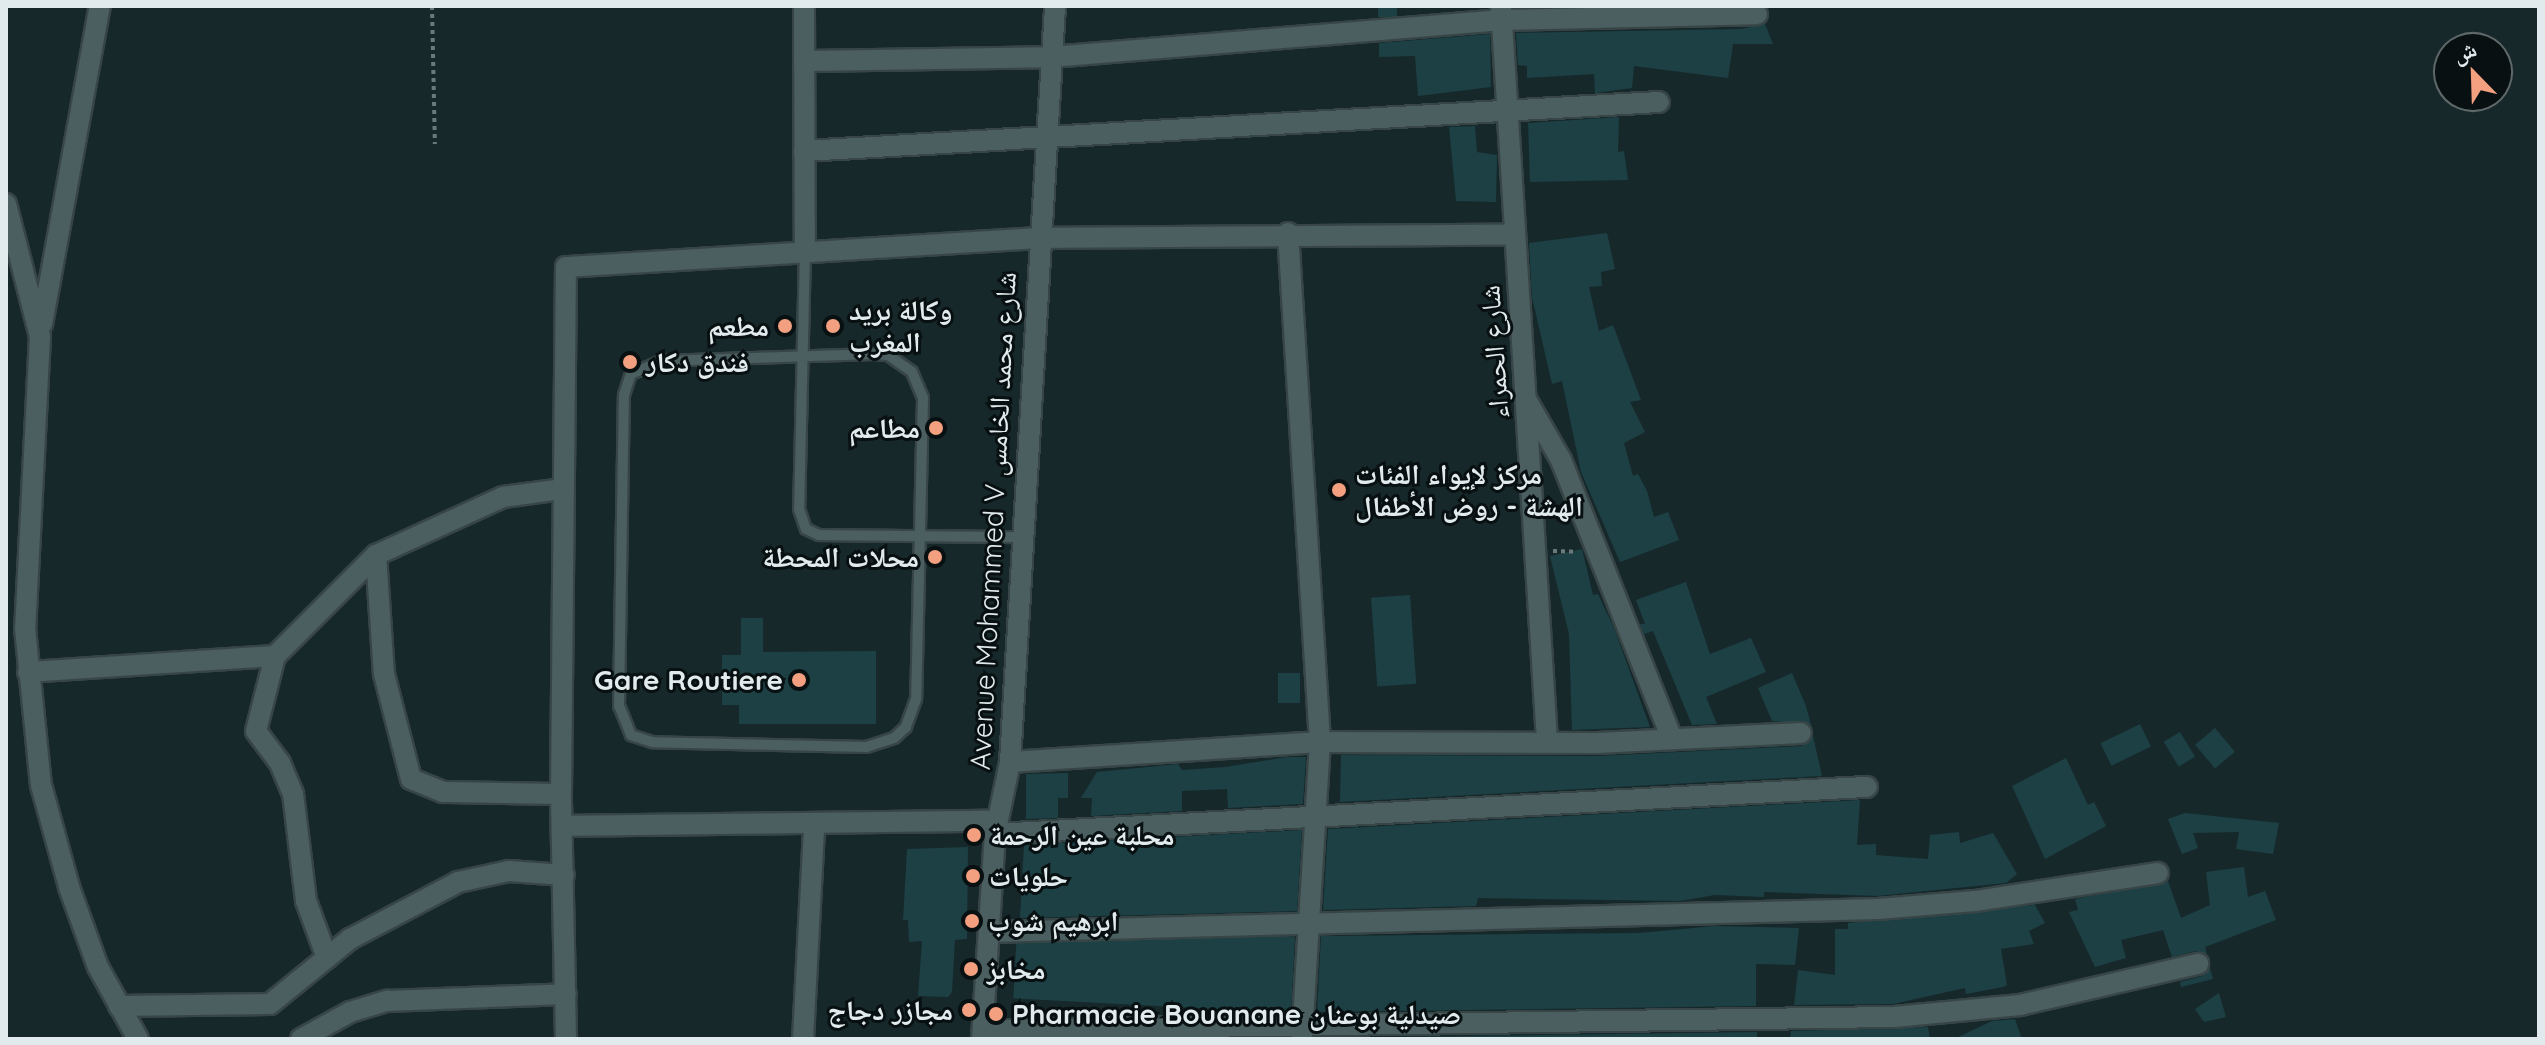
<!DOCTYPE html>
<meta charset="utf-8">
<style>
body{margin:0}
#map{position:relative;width:2545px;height:1045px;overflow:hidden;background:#17282b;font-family:Quicksand,"Noto Naskh Arabic",sans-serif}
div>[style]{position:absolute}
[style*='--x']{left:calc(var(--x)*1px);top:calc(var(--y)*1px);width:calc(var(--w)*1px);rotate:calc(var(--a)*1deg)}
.building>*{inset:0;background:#1c4044;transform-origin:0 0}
.path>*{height:4px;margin-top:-2px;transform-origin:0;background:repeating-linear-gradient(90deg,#6b797b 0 4px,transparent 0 8px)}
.roads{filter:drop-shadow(2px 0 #384547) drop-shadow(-2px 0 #384547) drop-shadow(0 2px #384547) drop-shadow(0 -2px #384547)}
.lane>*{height:10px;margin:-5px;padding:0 5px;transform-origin:5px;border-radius:5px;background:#4b5e60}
.street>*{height:20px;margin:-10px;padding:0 10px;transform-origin:10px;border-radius:10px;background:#4b5e60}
.dots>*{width:22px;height:22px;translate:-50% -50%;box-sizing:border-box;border:4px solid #081011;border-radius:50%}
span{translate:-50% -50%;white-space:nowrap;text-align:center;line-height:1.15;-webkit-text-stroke:6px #081011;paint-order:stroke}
.poi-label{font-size:28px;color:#e1ebed;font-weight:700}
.left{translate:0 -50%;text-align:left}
.right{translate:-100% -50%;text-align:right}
.street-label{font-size:28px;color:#e1ebed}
.frame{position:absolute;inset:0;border:8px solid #e1ebed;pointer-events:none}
.north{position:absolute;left:2433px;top:32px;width:80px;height:80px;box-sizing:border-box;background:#081011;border:2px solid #5f6869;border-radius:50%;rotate:337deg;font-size:22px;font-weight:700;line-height:32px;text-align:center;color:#e1ebed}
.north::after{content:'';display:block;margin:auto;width:28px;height:36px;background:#f2a080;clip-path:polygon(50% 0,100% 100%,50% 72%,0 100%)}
</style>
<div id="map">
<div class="building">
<i style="left:1378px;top:6px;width:19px;height:11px"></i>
<i style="clip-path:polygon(1765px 24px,1773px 44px,1733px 44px,1728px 78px,1634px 66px,1632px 88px,1595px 93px,1594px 74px,1527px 78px,1527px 66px,1518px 65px,1516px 33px,1741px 29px)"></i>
<i style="clip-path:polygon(1490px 34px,1491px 87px,1418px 96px,1415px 56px,1379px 57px,1379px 43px)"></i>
<i style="clip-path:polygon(1619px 117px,1618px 152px,1624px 151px,1628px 180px,1530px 182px,1528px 123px)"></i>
<i style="clip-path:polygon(1475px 126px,1477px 152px,1497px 155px,1496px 202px,1456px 201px,1449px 127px)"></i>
<i style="clip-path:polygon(1607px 233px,1615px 269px,1601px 272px,1602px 286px,1589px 287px,1599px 331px,1613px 325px,1641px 400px,1630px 402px,1645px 432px,1624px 443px,1633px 476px,1638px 474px,1647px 491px,1654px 517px,1668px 512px,1679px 540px,1620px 562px,1581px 472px,1562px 381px,1552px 384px,1532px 297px,1529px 243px)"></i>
<i style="clip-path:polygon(1582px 549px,1593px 595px,1598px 594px,1614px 628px,1650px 727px,1572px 730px,1569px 634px,1550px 556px)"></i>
<i style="clip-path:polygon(1686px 582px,1710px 654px,1751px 638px,1766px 672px,1706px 697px,1717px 724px,1692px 725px,1653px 631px,1644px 634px,1640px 624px,1645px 624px,1636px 600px)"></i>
<i style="left:1410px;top:595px;width:89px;height:39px;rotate:86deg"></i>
<i style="clip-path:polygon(741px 618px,763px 618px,763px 652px,876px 651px,876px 724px,739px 724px,739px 705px,722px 705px,722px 655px,741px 655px)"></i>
<i style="left:1278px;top:673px;width:22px;height:30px"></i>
<i style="clip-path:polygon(1792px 673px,1806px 706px,1811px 725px,1772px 721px,1758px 688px)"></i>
<i style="left:2140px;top:724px;width:25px;height:44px;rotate:64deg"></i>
<i style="left:2215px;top:728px;width:31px;height:26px;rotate:50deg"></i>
<i style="left:2180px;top:732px;width:29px;height:19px;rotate:59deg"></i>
<i style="clip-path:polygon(1813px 736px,1822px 776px,1340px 802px,1341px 755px,1598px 756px,1802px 746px)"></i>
<i style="clip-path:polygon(1287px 757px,1306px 757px,1303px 804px,1228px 808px,1227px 789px,1182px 791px,1182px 811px,1091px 816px,1092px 798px,1081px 798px,1097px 772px,1178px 764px,1182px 770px,1225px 767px)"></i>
<i style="clip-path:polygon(2066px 758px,2088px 805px,2094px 802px,2106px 826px,2045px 859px,2012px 786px)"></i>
<i style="clip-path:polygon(1068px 773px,1068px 798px,1058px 798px,1058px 818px,1026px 819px,1026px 774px)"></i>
<i style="clip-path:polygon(1860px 800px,1857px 845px,1876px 844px,1876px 855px,1928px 859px,1930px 835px,1959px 832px,1960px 843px,1993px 833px,2017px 874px,2006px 883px,1877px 896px,1764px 892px,1764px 897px,1715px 895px,1680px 901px,1478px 898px,1476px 906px,1323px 910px,1328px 829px)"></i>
<i style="clip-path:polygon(2185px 813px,2279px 823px,2273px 854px,2236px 849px,2239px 832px,2193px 833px,2198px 848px,2182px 854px,2168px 819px)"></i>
<i style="clip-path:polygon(1302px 830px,1297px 911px,1020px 918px,1024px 845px)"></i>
<i style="clip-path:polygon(968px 847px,967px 939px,955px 940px,952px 992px,948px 997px,918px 996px,922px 941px,909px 942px,908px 920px,903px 920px,907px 849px)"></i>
<i style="clip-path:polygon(2244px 867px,2248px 897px,2265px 891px,2276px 920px,2205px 947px,2207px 955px,2196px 951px,2172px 957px,2163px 930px,2121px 940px,2126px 958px,2095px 967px,2069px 912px,2078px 910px,2075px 899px,2168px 881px,2181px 918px,2210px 905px,2206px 872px)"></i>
<i style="clip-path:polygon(2035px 905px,2045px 923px,2029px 931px,2034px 944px,2001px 949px,2007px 985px,2003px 987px,1966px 994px,1965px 988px,1893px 1004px,1794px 1005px,1798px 970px,1835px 975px,1835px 929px,1848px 929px,1848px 923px)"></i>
<i style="clip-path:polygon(1715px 926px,1799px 928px,1795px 965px,1756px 964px,1756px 1006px,1317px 1012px,1321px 936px,1639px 933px)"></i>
<i style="left:1295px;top:937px;width:76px;height:278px;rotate:93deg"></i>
<i style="clip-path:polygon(2210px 968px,2213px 979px,2181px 987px,2180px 982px,2202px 976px)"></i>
<i style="clip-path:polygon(2219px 993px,2226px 1017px,2204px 1022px,2195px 1009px)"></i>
<i style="clip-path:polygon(2015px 1019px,2022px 1039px,1954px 1039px,1992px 1021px)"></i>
<i style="clip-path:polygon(1928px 1027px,1930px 1039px,1790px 1039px,1791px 1031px)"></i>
<i style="clip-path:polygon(1757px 1032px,1757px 1039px,1315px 1039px,1315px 1038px)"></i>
</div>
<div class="path">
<i style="--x:432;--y:6;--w:138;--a:88.8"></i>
<i style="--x:1553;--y:551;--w:24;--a:2"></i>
</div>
<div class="roads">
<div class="lane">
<i style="--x:805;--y:251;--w:258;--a:91.3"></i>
<i style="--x:799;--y:509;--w:21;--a:71"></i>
<i style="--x:806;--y:529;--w:14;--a:25"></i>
<i style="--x:819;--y:535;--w:202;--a:0.6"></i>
<i style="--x:874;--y:354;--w:14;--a:4"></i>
<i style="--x:888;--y:355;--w:29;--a:35"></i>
<i style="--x:912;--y:372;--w:28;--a:67"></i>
<i style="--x:923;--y:398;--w:301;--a:91.3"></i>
<i style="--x:916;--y:699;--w:30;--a:110"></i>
<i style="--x:906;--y:727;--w:16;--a:137"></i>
<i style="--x:894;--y:738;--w:29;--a:162"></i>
<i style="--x:866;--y:747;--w:214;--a:-178.7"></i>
<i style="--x:652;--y:742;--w:22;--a:-162"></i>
<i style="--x:631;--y:735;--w:31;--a:-112"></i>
<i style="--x:619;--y:706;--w:311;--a:-89.1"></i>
<i style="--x:624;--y:395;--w:22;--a:-72"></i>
<i style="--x:631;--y:374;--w:33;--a:-23"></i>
<i style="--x:661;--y:361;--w:213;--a:-1.9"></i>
</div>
<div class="street">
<i style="--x:804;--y:6;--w:245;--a:89.8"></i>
<i style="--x:1501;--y:7;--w:735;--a:86.41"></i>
<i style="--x:804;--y:61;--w:248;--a:-0.9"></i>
<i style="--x:1052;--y:57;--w:451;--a:-4.7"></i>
<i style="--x:1501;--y:20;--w:256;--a:-1.3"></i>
<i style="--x:804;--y:151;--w:856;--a:-3.28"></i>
<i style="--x:6;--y:204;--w:136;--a:75.6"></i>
<i style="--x:40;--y:336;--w:292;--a:92.9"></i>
<i style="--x:25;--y:628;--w:158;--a:84.2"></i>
<i style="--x:41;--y:785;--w:106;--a:74.6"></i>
<i style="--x:69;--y:887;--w:85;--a:70.1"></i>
<i style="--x:98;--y:967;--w:82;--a:60.9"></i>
<i style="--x:1288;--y:233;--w:510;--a:86.4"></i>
<i style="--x:1320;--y:742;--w:298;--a:93.5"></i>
<i style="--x:42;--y:324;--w:323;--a:-79.7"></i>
<i style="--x:1527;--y:401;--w:68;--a:60"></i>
<i style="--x:1561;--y:460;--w:300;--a:68.3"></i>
<i style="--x:376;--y:555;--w:119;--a:86.2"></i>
<i style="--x:384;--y:674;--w:108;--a:75.6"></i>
<i style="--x:411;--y:779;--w:35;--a:22"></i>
<i style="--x:443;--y:792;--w:118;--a:1"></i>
<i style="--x:28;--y:672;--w:248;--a:-3.7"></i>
<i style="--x:1010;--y:762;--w:311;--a:-3.7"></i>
<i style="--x:1320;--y:742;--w:277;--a:0.2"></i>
<i style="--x:1597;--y:743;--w:204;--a:-2.8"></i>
<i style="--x:565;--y:826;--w:432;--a:-0.7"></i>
<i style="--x:995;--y:834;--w:873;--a:-3.09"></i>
<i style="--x:989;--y:932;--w:889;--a:-1.48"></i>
<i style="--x:1878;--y:909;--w:97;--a:-4.7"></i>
<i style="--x:1975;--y:901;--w:185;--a:-8.7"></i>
<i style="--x:327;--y:958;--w:61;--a:-110.2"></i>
<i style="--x:306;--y:901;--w:108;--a:-96.9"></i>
<i style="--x:293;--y:794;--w:34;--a:-113"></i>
<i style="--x:280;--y:763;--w:40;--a:-127"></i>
<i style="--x:256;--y:731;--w:77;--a:-75.8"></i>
<i style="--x:275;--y:656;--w:143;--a:-45"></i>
<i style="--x:376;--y:555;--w:140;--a:-24.5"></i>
<i style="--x:503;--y:497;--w:61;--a:-7.6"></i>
<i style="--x:119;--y:1006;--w:151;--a:-0.8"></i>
<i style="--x:270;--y:1004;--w:103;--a:-39.1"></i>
<i style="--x:350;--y:939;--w:122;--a:-27.8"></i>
<i style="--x:458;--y:882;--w:52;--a:-12.2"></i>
<i style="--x:509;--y:871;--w:55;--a:4.2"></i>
<i style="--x:984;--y:1030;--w:910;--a:-0.82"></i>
<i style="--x:1894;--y:1017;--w:127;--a:-5.4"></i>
<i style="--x:2020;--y:1005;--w:183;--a:-13"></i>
<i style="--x:301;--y:1039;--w:56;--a:-28.9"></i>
<i style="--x:350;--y:1012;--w:39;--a:-17"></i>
<i style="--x:387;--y:1001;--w:179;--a:-2.2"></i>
<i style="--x:566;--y:1039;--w:245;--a:-91.2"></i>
<i style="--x:561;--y:794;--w:527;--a:-89.46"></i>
<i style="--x:566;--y:267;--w:472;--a:-3.5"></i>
<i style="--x:1037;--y:238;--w:476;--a:-0.4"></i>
<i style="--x:803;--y:1039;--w:212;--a:-87"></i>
<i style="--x:982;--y:1039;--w:205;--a:-86.4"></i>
<i style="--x:995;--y:834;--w:74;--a:-78.2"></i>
<i style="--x:1010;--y:762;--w:757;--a:-86.59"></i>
</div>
</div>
<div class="dots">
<i style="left:785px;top:326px;background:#f2a080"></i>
<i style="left:833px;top:326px;background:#f2a080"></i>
<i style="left:630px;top:362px;background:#f2a080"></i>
<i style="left:936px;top:428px;background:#f2a080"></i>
<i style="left:1339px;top:490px;background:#f2a080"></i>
<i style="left:935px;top:557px;background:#f2a080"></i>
<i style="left:799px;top:680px;background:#f2a080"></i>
<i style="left:974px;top:835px;background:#f2a080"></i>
<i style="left:973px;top:876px;background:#f2a080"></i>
<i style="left:972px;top:921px;background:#f2a080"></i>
<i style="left:971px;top:969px;background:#f2a080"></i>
<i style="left:969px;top:1010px;background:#f2a080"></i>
<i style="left:996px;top:1014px;background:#f2a080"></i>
</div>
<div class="poi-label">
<span class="left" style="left:849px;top:326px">وكالة بريد<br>المغرب</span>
<span class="right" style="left:769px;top:326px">مطعم</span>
<span class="left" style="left:646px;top:362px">فندق دكار</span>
<span class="right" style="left:920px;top:428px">مطاعم</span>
<span class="left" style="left:1355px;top:490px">مركز لإيواء الفئات<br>الهشة - روض الأطفال</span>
<span class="right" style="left:919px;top:557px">محلات المحطة</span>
<span class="right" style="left:783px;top:680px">Gare Routiere</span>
<span class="left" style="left:990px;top:835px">محلبة عين الرحمة</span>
<span class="left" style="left:989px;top:876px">حلويات</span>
<span class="left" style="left:988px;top:921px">ابرهيم شوب</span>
<span class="left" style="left:987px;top:969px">مخابز</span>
<span class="right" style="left:953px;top:1010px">مجازر دجاج</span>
<span class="left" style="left:1012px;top:1014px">Pharmacie Bouanane صيدلية بوعنان</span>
</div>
<div class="street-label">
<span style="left:1494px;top:352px;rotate:-94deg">شارع الحمراء</span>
<span style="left:993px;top:521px;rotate:-87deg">Avenue Mohammed V شارع محمد الخامس</span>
</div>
<div class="frame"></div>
<div class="north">ش</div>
</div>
